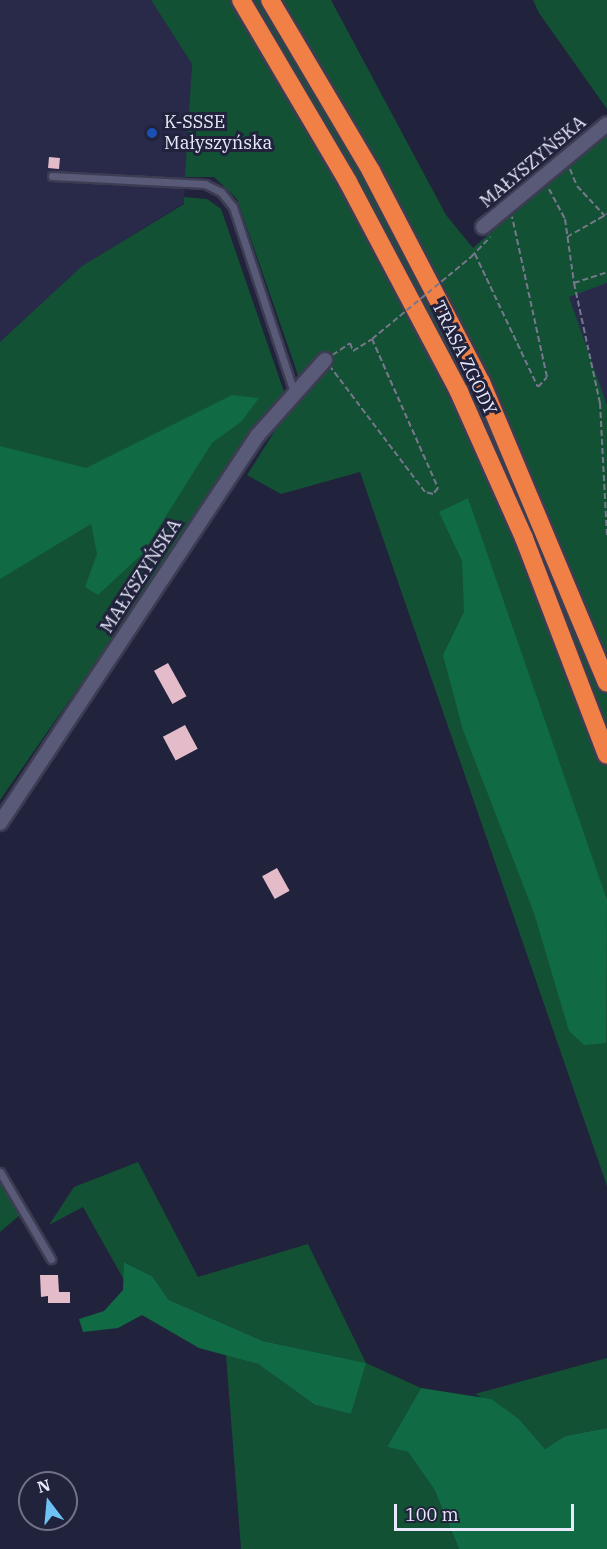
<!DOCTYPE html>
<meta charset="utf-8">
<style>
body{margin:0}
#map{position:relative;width:607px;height:1549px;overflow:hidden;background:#21223c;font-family:"IBM Plex Serif",serif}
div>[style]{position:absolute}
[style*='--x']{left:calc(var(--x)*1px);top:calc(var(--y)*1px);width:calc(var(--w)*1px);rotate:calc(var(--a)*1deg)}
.built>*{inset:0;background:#292a4a}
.green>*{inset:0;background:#135134}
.forest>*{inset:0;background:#106a43}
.building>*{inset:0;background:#e4bcc9;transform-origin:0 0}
.path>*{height:2px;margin-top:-1px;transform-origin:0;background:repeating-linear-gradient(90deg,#76778d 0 6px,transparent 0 9px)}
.roads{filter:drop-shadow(2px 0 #3c3c52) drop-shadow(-2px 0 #3c3c52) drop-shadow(0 2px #3c3c52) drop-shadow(0 -2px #3c3c52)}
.lane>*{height:7px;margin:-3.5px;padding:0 3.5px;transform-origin:3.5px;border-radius:3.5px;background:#585a78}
.street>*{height:14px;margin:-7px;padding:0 7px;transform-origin:7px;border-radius:7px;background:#585a78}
.highway>*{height:18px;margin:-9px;padding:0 9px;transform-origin:9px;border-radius:9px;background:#f08045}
.path-bridge>*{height:2px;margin-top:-1px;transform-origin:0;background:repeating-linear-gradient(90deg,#76778d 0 6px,transparent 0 9px)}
.dots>*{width:16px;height:16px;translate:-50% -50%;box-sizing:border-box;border:3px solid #21223c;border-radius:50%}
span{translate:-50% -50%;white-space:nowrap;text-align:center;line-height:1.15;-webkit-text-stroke:6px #21223c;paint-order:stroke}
.poi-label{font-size:18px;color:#e8eafb}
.left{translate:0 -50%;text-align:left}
.street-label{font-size:18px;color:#e8eafb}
.north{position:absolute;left:18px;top:1471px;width:60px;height:60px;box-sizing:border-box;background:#21223c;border:2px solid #717288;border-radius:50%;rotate:344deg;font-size:16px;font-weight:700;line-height:24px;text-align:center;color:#e8eafb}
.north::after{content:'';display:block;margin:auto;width:21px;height:27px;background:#6ec2f3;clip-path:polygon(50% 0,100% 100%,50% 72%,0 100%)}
.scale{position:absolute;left:394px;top:1504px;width:180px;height:27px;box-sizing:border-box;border:3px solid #e8eafb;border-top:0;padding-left:8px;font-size:18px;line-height:21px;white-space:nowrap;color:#e8eafb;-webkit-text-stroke:4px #21223c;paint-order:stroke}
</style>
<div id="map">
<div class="built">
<i style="clip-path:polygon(0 0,151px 0,192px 64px,184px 203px,82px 266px,0 342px)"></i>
<i style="clip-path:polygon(607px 282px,607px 405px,568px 296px)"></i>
</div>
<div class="green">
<i style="clip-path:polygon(151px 0,331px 0,446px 215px,473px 248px,607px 130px,607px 283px,569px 297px,607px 405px,607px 1186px,360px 472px,281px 494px,247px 475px,300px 391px,297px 372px,237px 199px,214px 177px,185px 177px,192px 64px)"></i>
<i style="clip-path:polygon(533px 0,607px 0,607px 109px,539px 13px)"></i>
<i style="clip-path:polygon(184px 197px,207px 199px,221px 209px,284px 392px,0 800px,0 342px,82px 266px,184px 204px)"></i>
<i style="clip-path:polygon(138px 1162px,198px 1277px,308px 1244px,366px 1363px,421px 1388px,387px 1447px,408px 1452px,434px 1489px,459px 1549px,241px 1549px,226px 1355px,258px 1364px,315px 1405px,351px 1414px,365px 1363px,263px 1341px,169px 1300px,152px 1276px,125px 1262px,124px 1280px,83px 1207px,49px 1225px,74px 1187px)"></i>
<i style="clip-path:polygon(0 1179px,20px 1215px,0 1232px)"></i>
<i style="clip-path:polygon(607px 1358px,607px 1428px,565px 1436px,545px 1449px,519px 1419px,475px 1394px)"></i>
</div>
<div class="forest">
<i style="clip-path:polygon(232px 395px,259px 398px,242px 421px,212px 443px,142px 554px,98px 595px,85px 587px,97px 554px,91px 524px,0 579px,0 446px,86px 468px)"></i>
<i style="clip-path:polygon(468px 498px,607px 900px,606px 1043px,584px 1045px,569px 1031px,534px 913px,463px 730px,443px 655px,464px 612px,462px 561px,439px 512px)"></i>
<i style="clip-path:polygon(124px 1262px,152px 1276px,169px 1300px,263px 1341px,366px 1363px,351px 1414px,315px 1405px,258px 1364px,199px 1348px,142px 1315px,118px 1328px,83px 1332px,79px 1319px,104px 1311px,123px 1290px)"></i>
<i style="clip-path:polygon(421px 1388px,491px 1399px,519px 1419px,545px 1449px,565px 1436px,607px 1428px,607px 1549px,459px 1549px,434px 1489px,408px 1452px,387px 1447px)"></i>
</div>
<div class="building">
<i style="left:49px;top:157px;width:11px;height:11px;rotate:5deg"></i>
<i style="left:168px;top:663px;width:38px;height:16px;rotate:61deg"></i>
<i style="left:185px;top:725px;width:27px;height:25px;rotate:62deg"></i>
<i style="left:277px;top:868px;width:26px;height:17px;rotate:61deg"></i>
<i style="clip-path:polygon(40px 1275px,58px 1275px,59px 1292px,70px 1292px,70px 1303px,48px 1303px,48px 1296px,41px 1297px)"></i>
</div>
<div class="path">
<i style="--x:570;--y:169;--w:18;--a:68"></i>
<i style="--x:577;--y:186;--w:41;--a:47"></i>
<i style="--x:549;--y:189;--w:34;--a:62"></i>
<i style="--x:565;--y:219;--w:65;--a:82"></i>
<i style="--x:574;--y:283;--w:35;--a:-18"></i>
<i style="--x:567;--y:237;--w:46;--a:-29.9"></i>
<i style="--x:475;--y:254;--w:147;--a:64.7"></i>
<i style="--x:538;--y:387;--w:13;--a:-48"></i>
<i style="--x:547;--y:377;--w:164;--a:-102.3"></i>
<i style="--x:471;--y:257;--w:28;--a:-46"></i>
<i style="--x:574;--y:283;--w:123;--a:77.8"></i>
<i style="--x:600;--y:403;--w:132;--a:87"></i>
<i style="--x:372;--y:339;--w:163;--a:66.1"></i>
<i style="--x:438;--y:488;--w:8;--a:130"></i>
<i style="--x:433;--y:494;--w:8;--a:-166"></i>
<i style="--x:425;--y:492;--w:166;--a:-127.1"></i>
<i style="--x:325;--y:360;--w:30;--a:-34"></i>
<i style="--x:350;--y:343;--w:9;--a:69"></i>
<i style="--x:353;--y:351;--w:22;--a:-32"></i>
</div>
<div class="roads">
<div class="lane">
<i style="--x:52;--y:176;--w:153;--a:3"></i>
<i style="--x:205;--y:184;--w:18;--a:27"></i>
<i style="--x:221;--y:192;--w:19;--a:51"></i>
<i style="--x:233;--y:207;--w:193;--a:71.8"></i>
<i style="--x:0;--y:1172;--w:101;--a:59.6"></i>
</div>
<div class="street">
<i style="--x:483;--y:227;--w:161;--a:-39.7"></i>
<i style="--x:0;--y:823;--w:465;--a:-56.4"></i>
<i style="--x:257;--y:436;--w:102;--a:-48.2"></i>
</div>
<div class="highway">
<i style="--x:241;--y:0;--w:211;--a:59.5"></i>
<i style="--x:348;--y:182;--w:238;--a:62.1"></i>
<i style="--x:459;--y:392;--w:160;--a:66"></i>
<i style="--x:524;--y:538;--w:232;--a:69.1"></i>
<i style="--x:270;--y:0;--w:199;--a:59.4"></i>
<i style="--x:371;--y:171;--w:238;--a:62.5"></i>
<i style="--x:481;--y:382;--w:326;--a:67.3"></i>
</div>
</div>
<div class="path-bridge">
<i style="--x:372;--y:339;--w:129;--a:-39.6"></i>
</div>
<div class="dots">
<i style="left:152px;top:133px;background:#1a4fb4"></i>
</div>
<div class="poi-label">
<span class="left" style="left:164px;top:133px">K-SSSE<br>Małyszyńska</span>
</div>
<div class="street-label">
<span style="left:533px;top:162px;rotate:-40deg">MAŁYSZYŃSKA</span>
<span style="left:464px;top:358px;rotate:64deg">TRASA ZGODY</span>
<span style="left:141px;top:576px;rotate:-57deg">MAŁYSZYŃSKA</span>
</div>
<div class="north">N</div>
<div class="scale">100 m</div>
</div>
